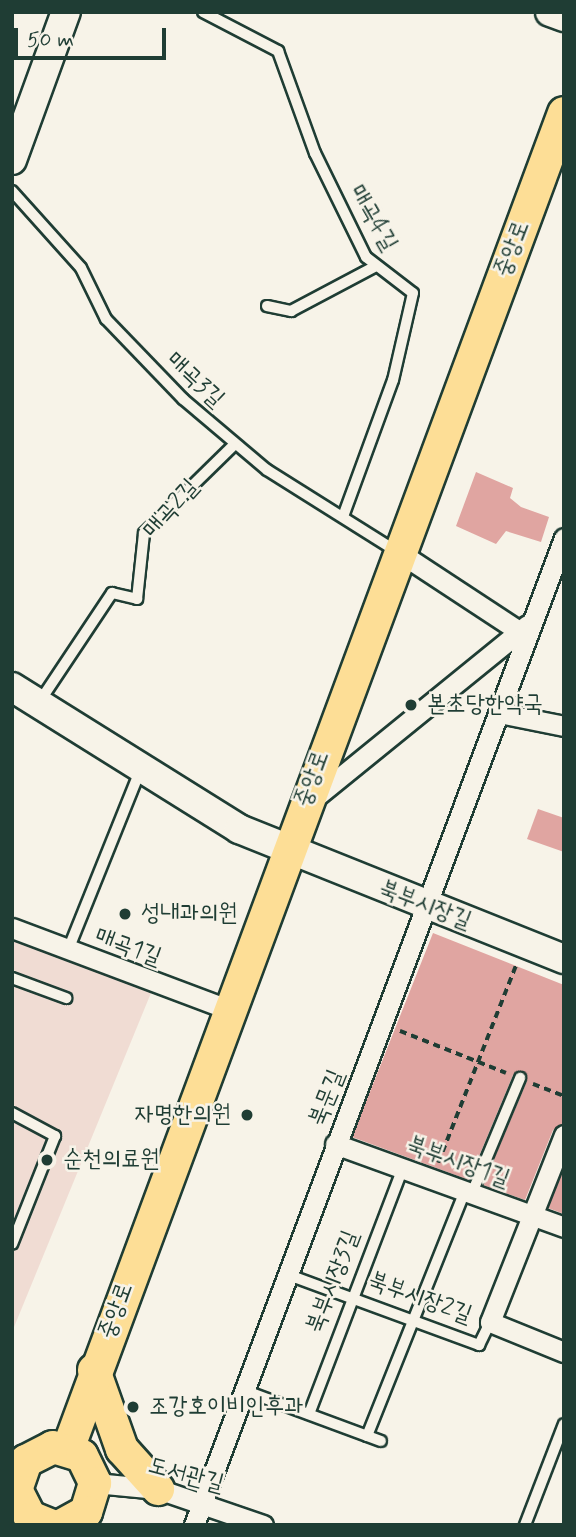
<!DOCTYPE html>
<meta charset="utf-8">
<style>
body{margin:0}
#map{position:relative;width:576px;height:1537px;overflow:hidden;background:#f7f3e8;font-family:Mynerve,"Poor Story",sans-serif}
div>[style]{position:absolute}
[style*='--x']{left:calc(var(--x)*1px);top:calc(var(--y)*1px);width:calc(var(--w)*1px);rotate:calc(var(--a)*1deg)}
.built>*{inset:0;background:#f0dcd3}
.building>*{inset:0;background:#e0a5a1}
.path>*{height:3.5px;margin-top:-1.75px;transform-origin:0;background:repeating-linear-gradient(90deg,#1f3d34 0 7px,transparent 0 12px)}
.roads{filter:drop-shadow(2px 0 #1f3d34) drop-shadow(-2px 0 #1f3d34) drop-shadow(0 2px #1f3d34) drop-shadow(0 -2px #1f3d34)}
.lane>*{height:10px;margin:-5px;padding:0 5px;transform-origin:5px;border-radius:5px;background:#f7f3e8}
.street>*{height:19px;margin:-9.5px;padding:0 9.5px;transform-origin:9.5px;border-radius:9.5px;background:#f7f3e8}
.secondary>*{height:28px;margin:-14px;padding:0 14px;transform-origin:14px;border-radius:14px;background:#f7f3e8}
.primary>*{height:32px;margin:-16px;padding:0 16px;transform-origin:16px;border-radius:16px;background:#fdde96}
.dots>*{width:19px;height:19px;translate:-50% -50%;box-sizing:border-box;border:4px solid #f7f3e8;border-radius:50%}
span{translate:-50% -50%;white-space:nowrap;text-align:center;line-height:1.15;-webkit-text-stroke:5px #f7f3e8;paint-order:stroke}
.street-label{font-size:24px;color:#1f3d34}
.poi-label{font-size:24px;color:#1f3d34}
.left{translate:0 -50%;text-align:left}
.right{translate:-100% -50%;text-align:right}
.frame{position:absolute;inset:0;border:14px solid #1f3d34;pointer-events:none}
.scale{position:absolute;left:14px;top:28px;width:152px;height:32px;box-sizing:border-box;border:4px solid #1f3d34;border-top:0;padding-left:9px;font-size:21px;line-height:24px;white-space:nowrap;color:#1f3d34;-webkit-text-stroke:5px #f7f3e8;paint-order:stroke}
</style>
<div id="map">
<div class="built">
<i style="clip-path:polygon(12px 939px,153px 988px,12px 1332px)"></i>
</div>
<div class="building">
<i style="clip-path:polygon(476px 472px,513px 488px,510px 498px,521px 507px,549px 517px,541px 542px,506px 531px,496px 544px,456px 526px)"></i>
<i style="clip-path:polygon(538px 809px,564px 818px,564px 852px,527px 839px)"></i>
<i style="clip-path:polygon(433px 933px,564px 985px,564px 1123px,553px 1130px,525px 1200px,483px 1185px,527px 1081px,522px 1071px,513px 1075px,469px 1180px,352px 1137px)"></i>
<i style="clip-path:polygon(564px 1169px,564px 1214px,548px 1208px)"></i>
</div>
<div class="path">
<i style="--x:400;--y:1031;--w:114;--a:21.6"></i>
<i style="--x:533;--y:1084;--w:33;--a:21"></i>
<i style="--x:438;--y:1163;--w:213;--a:-68.5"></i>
</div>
<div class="roads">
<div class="lane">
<i style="--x:203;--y:12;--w:85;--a:27.5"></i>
<i style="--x:278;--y:51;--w:109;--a:70.1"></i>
<i style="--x:315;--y:153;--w:116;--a:63.9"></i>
<i style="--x:366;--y:257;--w:59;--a:37.5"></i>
<i style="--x:413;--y:293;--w:89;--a:102.9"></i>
<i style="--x:393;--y:380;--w:143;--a:110.1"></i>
<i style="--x:12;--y:191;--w:103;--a:48.1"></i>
<i style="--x:81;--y:268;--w:57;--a:63.9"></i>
<i style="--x:106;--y:319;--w:111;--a:46.1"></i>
<i style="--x:183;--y:399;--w:110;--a:40.2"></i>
<i style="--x:267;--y:470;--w:152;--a:32.1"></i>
<i style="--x:267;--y:306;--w:25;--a:12"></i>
<i style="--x:291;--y:311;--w:94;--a:-27.9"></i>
<i style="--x:40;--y:701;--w:130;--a:-56.3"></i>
<i style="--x:112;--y:593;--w:26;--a:13"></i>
<i style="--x:137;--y:599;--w:66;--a:-83.9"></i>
<i style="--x:144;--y:533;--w:127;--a:-44.4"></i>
<i style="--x:68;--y:950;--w:193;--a:-68.1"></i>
<i style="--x:12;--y:978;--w:58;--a:20.3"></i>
<i style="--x:12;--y:1113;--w:49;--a:28.1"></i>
<i style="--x:55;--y:1136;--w:116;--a:111.7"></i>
<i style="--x:472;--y:1193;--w:125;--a:-67.3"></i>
<i style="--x:286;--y:1274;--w:206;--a:20.2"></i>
<i style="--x:479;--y:1345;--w:25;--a:-64"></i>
<i style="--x:243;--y:1390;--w:147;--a:20.3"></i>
<i style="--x:309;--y:1414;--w:263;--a:-69.1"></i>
<i style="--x:367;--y:1436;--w:264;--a:-68.2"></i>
<i style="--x:525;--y:1525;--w:108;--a:-68.9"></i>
</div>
<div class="street">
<i style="--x:397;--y:551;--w:149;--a:33.3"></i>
<i style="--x:499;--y:713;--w:66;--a:11.3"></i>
<i style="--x:312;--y:800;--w:277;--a:-39.1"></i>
<i style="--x:12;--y:928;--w:231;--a:20.6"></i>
<i style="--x:564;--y:1135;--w:201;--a:111.6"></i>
<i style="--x:490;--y:1322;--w:80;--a:22.1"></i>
<i style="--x:335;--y:1144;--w:244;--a:19.9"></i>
<i style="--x:95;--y:1483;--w:63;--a:5.4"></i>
<i style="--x:158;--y:1489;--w:111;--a:18.9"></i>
<i style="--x:194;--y:1525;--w:1054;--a:-69.45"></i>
</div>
<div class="secondary">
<i style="--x:550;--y:12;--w:15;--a:20"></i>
<i style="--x:12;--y:160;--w:158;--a:-70"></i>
<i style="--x:12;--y:687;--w:268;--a:32"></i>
<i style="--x:239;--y:829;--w:350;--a:21.8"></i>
</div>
<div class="primary">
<i style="--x:94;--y:1370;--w:84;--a:70.5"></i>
<i style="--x:122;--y:1449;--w:54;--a:48"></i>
<i style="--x:68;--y:1449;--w:1425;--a:-69.63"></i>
<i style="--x:50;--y:1525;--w:22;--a:-158"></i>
<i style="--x:30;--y:1517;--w:30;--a:-117"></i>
<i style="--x:16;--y:1490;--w:31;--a:-71"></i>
<i style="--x:26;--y:1461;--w:30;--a:-27"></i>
<i style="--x:53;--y:1447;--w:30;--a:17"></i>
<i style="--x:82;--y:1456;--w:30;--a:64"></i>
<i style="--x:95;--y:1483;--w:30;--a:107"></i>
<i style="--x:86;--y:1512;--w:26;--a:151"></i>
</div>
</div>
<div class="dots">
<i style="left:411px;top:705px;background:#1f3d34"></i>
<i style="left:125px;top:914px;background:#1f3d34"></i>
<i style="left:247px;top:1115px;background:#1f3d34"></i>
<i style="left:47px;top:1160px;background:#1f3d34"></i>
<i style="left:133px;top:1407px;background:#1f3d34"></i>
</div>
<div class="street-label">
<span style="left:373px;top:218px;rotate:60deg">매곡4길</span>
<span style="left:512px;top:249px;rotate:-69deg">중앙로</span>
<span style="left:195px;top:380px;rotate:43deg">매곡3길</span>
<span style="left:171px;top:509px;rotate:-48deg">매곡2길</span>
<span style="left:312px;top:779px;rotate:-70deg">중앙로</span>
<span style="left:425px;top:905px;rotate:21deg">북부시장길</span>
<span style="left:128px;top:947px;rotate:20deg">매곡1길</span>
<span style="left:327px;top:1098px;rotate:-68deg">북문길</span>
<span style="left:458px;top:1162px;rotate:20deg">북부시장1길</span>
<span style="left:333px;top:1282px;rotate:-69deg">북부시장3길</span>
<span style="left:420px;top:1298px;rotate:20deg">북부시장2길</span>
<span style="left:116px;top:1311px;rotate:-70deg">중앙로</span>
<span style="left:186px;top:1475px;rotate:15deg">도서관길</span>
</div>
<div class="poi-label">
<span class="left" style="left:427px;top:705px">본초당한약국</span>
<span class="left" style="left:141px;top:914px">성내과의원</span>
<span class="right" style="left:231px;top:1115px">자명한의원</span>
<span class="left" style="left:63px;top:1160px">순천의료원</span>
<span class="left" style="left:149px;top:1407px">조강호이비인후과</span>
</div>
<div class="frame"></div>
<div class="scale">50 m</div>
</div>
